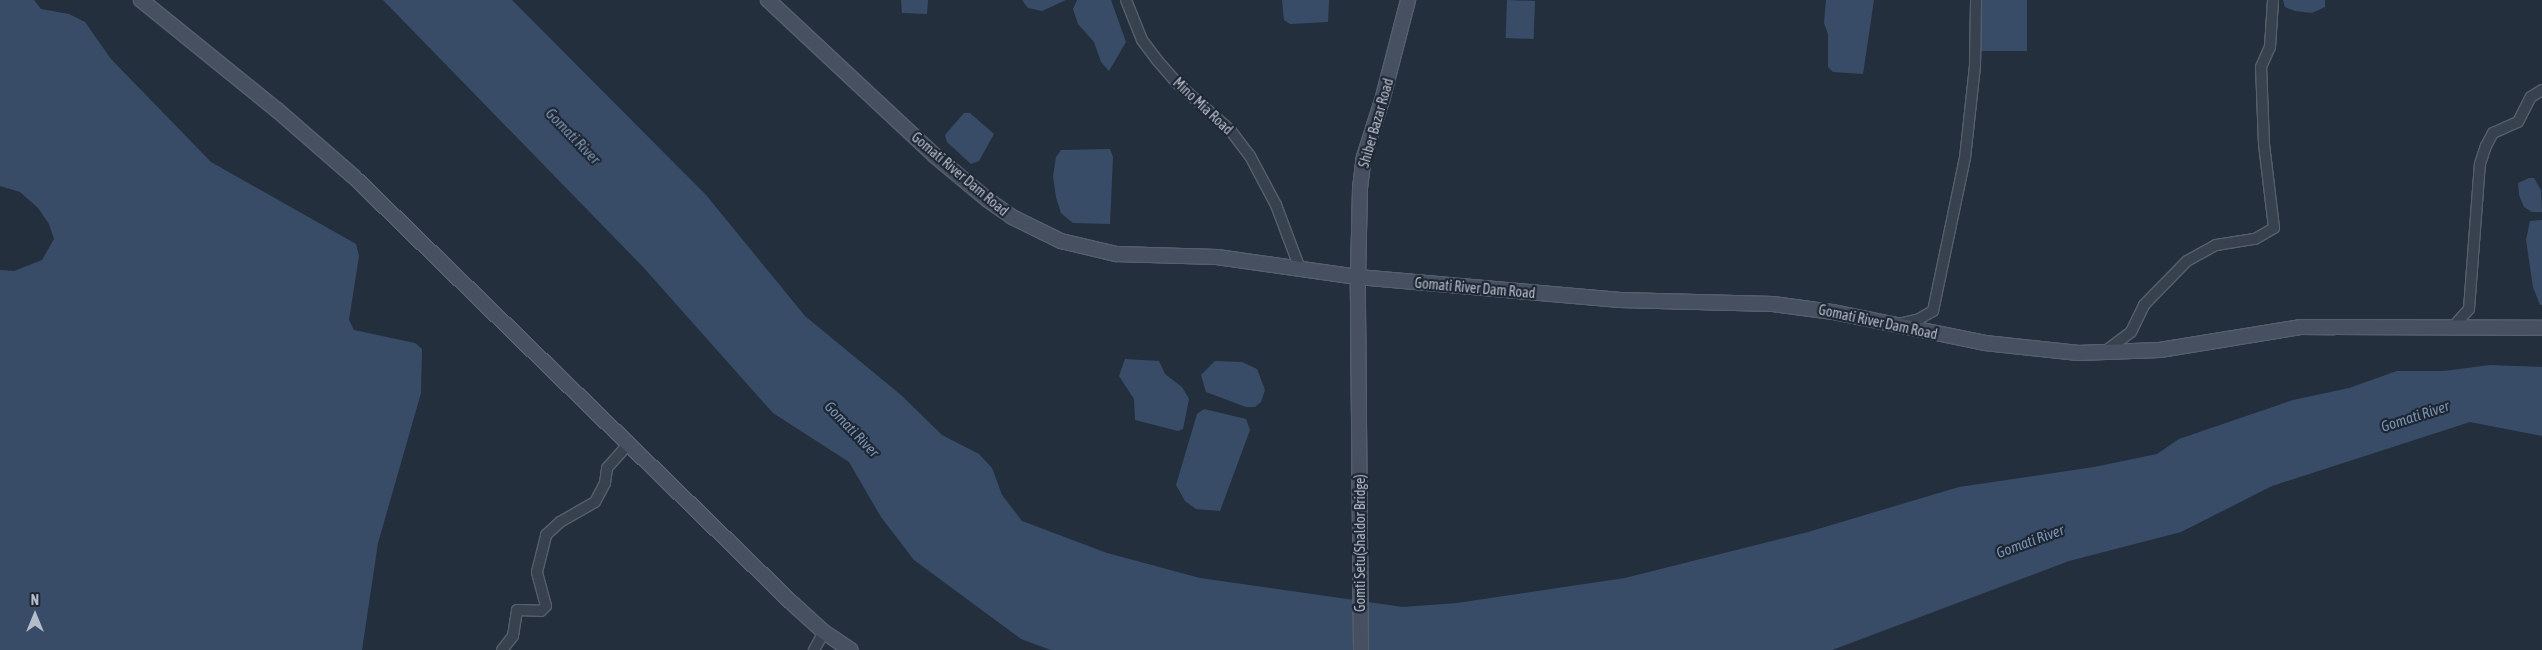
<!DOCTYPE html>
<style>
body{margin:0}
#map{position:relative;width:2542px;height:650px;overflow:hidden;background:#242f3e;font-family:"Asap Condensed",sans-serif}
div>[style]{position:absolute}
[style*='--x']{left:calc(var(--x)*1px);top:calc(var(--y)*1px);width:calc(var(--w)*1px);rotate:calc(var(--a)*1deg)}
.water>*{inset:0;background:#394c67;transform-origin:0 0}
.roads{filter:drop-shadow(1px 0 #565f6c) drop-shadow(-1px 0 #565f6c) drop-shadow(0 1px #565f6c) drop-shadow(0 -1px #565f6c)}
.street>*{height:10px;margin:-5px;padding:0 5px;transform-origin:5px;border-radius:5px;background:#38414e}
.secondary>*{height:14px;margin:-7px;padding:0 7px;transform-origin:7px;border-radius:7px;background:#465061}
span{translate:-50% -50%;white-space:nowrap;text-align:center;line-height:1.15;-webkit-text-stroke:4.5px #1d2633;paint-order:stroke}
.street-label{font-size:14px;color:#b4bcc9}
.water-label{font-size:15px;color:#7c92b1;font-style:italic}
.north{position:absolute;left:10px;top:590px;width:50px;height:50px;-webkit-text-stroke:4px #1d2633;paint-order:stroke;rotate:0deg;font-size:14px;font-weight:700;line-height:20px;text-align:center;color:#b4bcc9}
.north::after{content:'';display:block;margin:auto;width:18px;height:22px;background:#b4bcc9;clip-path:polygon(50% 0,100% 100%,50% 72%,0 100%)}
</style>
<div id="map">
<div class="water">
<i style="clip-path:polygon(0 0,34px 0,41px 9px,69px 14px,85px 22px,111px 59px,211px 162px,356px 244px,359px 256px,349px 320px,354px 330px,415px 343px,422px 349px,421px 393px,378px 543px,362px 650px,0 650px,0 270px,14px 271px,42px 260px,54px 239px,49px 224px,38px 208px,20px 192px,0 186px)"></i>
<i style="clip-path:polygon(383px 0,512px 0,706px 195px,805px 316px,901px 395px,942px 435px,979px 454px,992px 468px,1002px 495px,1022px 521px,1107px 553px,1200px 578px,1403px 607px,1457px 603px,1625px 578px,1808px 532px,1959px 487px,2094px 467px,2157px 454px,2179px 439px,2293px 400px,2349px 388px,2397px 371px,2444px 371px,2490px 365px,2542px 367px,2542px 436px,2470px 422px,2272px 486px,2181px 532px,2069px 561px,1832px 650px,1051px 650px,1021px 639px,914px 560px,881px 517px,849px 462px,773px 413px,644px 268px)"></i>
<i style="clip-path:polygon(901px 0,928px 0,927px 14px,902px 13px)"></i>
<i style="clip-path:polygon(1022px 0,1066px 0,1042px 11px,1028px 8px)"></i>
<i style="clip-path:polygon(1077px 0,1111px 0,1126px 42px,1109px 71px,1101px 62px,1094px 42px,1078px 24px,1073px 9px)"></i>
<i style="clip-path:polygon(1282px 0,1329px 0,1328px 22px,1290px 24px,1284px 20px)"></i>
<i style="left:1507px;top:0;width:28px;height:38px;rotate:2deg"></i>
<i style="clip-path:polygon(1826px 0,1874px 0,1863px 74px,1833px 72px,1828px 67px,1828px 34px,1824px 23px)"></i>
<i style="left:1979px;top:0;width:48px;height:51px"></i>
<i style="clip-path:polygon(2283px 0,2325px 0,2325px 7px,2312px 13px,2295px 11px,2285px 7px)"></i>
<i style="clip-path:polygon(964px 113px,970px 113px,994px 134px,979px 161px,971px 164px,947px 142px,945px 135px)"></i>
<i style="clip-path:polygon(1110px 149px,1113px 157px,1110px 224px,1073px 223px,1061px 213px,1056px 197px,1053px 176px,1056px 157px,1061px 150px)"></i>
<i style="clip-path:polygon(2529px 178px,2534px 178px,2541px 190px,2542px 212px,2532px 212px,2524px 207px,2519px 195px,2518px 183px)"></i>
<i style="clip-path:polygon(2542px 220px,2542px 305px,2540px 305px,2533px 287px,2526px 240px,2530px 221px)"></i>
<i style="clip-path:polygon(1125px 359px,1159px 361px,1165px 374px,1182px 387px,1189px 399px,1183px 429px,1178px 431px,1135px 420px,1134px 399px,1119px 376px)"></i>
<i style="clip-path:polygon(1215px 361px,1242px 362px,1257px 369px,1265px 390px,1261px 402px,1255px 407px,1246px 407px,1206px 392px,1201px 375px)"></i>
<i style="clip-path:polygon(1204px 409px,1246px 419px,1250px 430px,1220px 511px,1196px 509px,1185px 501px,1176px 485px,1197px 414px)"></i>
</div>
<div class="roads">
<div class="street">
<i style="--x:1126;--y:0;--w:43;--a:68.2"></i>
<i style="--x:1142;--y:40;--w:25;--a:53"></i>
<i style="--x:1157;--y:60;--w:30;--a:49"></i>
<i style="--x:1177;--y:83;--w:72;--a:41.6"></i>
<i style="--x:1231;--y:131;--w:31;--a:53"></i>
<i style="--x:1250;--y:156;--w:55;--a:62"></i>
<i style="--x:1276;--y:205;--w:68;--a:69.4"></i>
<i style="--x:1898;--y:324;--w:22;--a:-13"></i>
<i style="--x:1919;--y:319;--w:16;--a:-30"></i>
<i style="--x:1933;--y:311;--w:156;--a:-78.2"></i>
<i style="--x:1965;--y:158;--w:93;--a:-83.8"></i>
<i style="--x:1975;--y:66;--w:66;--a:-89.1"></i>
<i style="--x:2452;--y:328;--w:25;--a:-48"></i>
<i style="--x:2469;--y:309;--w:145;--a:-85.7"></i>
<i style="--x:2480;--y:164;--w:19;--a:-72"></i>
<i style="--x:2486;--y:146;--w:15;--a:-62"></i>
<i style="--x:2493;--y:133;--w:27;--a:-24"></i>
<i style="--x:2518;--y:122;--w:28;--a:-63"></i>
<i style="--x:2531;--y:97;--w:13;--a:-32"></i>
<i style="--x:2107;--y:350;--w:30;--a:-37"></i>
<i style="--x:2131;--y:332;--w:30;--a:-64"></i>
<i style="--x:2144;--y:305;--w:62;--a:-45.7"></i>
<i style="--x:2187;--y:261;--w:33;--a:-29"></i>
<i style="--x:2216;--y:245;--w:39;--a:-9"></i>
<i style="--x:2255;--y:239;--w:22;--a:-30"></i>
<i style="--x:2274;--y:228;--w:85;--a:-96.8"></i>
<i style="--x:2264;--y:144;--w:77;--a:-92.2"></i>
<i style="--x:2261;--y:67;--w:22;--a:-66"></i>
<i style="--x:2270;--y:47;--w:47;--a:-86.3"></i>
<i style="--x:502;--y:650;--w:18;--a:-52"></i>
<i style="--x:513;--y:636;--w:26;--a:-81"></i>
<i style="--x:517;--y:610;--w:24;--a:2"></i>
<i style="--x:541;--y:611;--w:7;--a:-45"></i>
<i style="--x:546;--y:606;--w:35;--a:-105"></i>
<i style="--x:537;--y:572;--w:38;--a:-76"></i>
<i style="--x:546;--y:535;--w:19;--a:-43"></i>
<i style="--x:560;--y:522;--w:40;--a:-29.7"></i>
<i style="--x:595;--y:502;--w:21;--a:-62"></i>
<i style="--x:605;--y:483;--w:15;--a:-82"></i>
<i style="--x:607;--y:468;--w:30;--a:-48"></i>
<i style="--x:814;--y:650;--w:21;--a:-61"></i>
</div>
<div class="secondary">
<i style="--x:141;--y:0;--w:175;--a:39"></i>
<i style="--x:277;--y:110;--w:101;--a:41"></i>
<i style="--x:353;--y:176;--w:612;--a:44.21"></i>
<i style="--x:792;--y:603;--w:43;--a:42.2"></i>
<i style="--x:824;--y:632;--w:32;--a:34"></i>
<i style="--x:768;--y:0;--w:227;--a:43"></i>
<i style="--x:934;--y:155;--w:70;--a:39.8"></i>
<i style="--x:988;--y:200;--w:29;--a:35"></i>
<i style="--x:1012;--y:217;--w:55;--a:26.1"></i>
<i style="--x:1061;--y:241;--w:57;--a:13.3"></i>
<i style="--x:1116;--y:254;--w:101;--a:1.7"></i>
<i style="--x:1217;--y:257;--w:142;--a:8.1"></i>
<i style="--x:1358;--y:277;--w:263;--a:5"></i>
<i style="--x:1620;--y:300;--w:153;--a:1.5"></i>
<i style="--x:1773;--y:304;--w:61;--a:7.6"></i>
<i style="--x:1833;--y:312;--w:155;--a:11.5"></i>
<i style="--x:1985;--y:343;--w:94;--a:6.1"></i>
<i style="--x:2078;--y:353;--w:82;--a:-2.1"></i>
<i style="--x:2160;--y:350;--w:142;--a:-9.3"></i>
<i style="--x:2300;--y:327;--w:242;--a:0.2"></i>
<i style="--x:1361;--y:650;--w:373;--a:-90.5"></i>
<i style="--x:1358;--y:277;--w:89;--a:-88.7"></i>
<i style="--x:1360;--y:188;--w:31;--a:-83"></i>
<i style="--x:1364;--y:157;--w:63;--a:-72.4"></i>
<i style="--x:1383;--y:97;--w:100;--a:-75.5"></i>
</div>
</div>
<div class="street-label">
<span style="left:1203px;top:106px;rotate:43deg">Mino Mia Road</span>
<span style="left:1376px;top:123px;rotate:-74deg">Shiber Bazar Road</span>
<span style="left:960px;top:174px;rotate:40deg">Gomati River Dam Road</span>
<span style="left:1475px;top:288px;rotate:5deg">Gomati River Dam Road</span>
<span style="left:1878px;top:322px;rotate:12deg">Gomati River Dam Road</span>
<span style="left:1360px;top:543px;rotate:-90deg">Gomti Setu(Shaldor Bridge)</span>
</div>
<div class="water-label">
<span style="left:573px;top:136px;rotate:46deg">Gomati River</span>
<span style="left:2415px;top:416px;rotate:-18deg">Gomati River</span>
<span style="left:852px;top:429px;rotate:46deg">Gomati River</span>
<span style="left:2030px;top:541px;rotate:-20deg">Gomati River</span>
</div>
<div class="north">N</div>
</div>
